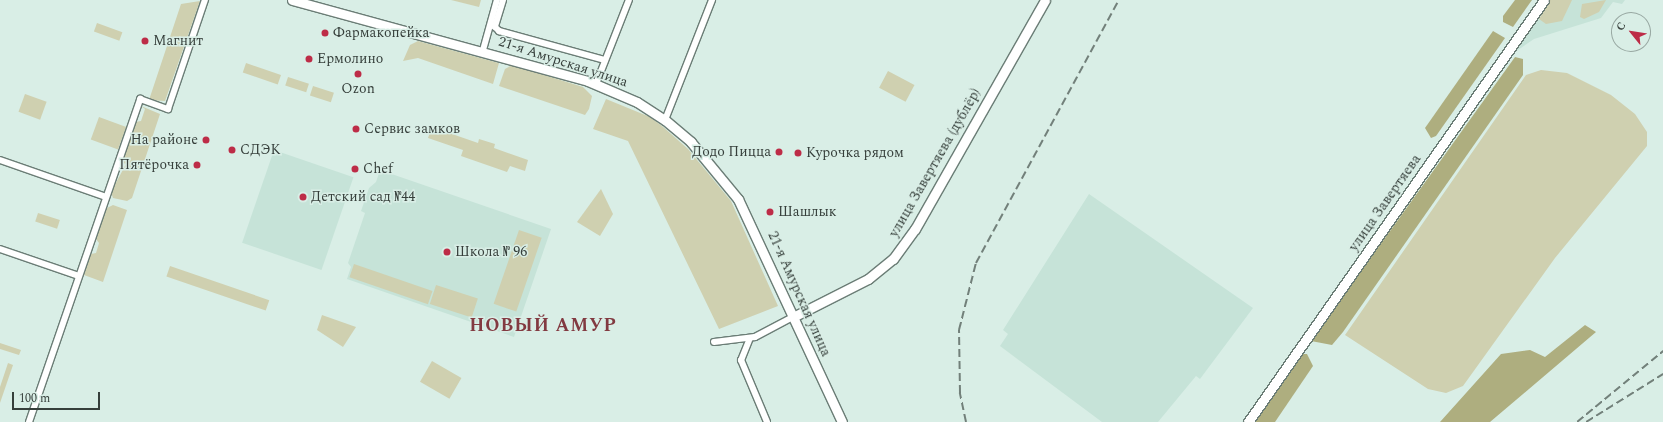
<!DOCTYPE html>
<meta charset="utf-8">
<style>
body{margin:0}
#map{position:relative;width:1663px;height:422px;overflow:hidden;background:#d9eee6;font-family:Spectral,serif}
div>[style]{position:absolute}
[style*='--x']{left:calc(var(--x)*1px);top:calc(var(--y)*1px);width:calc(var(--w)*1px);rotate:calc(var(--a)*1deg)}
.built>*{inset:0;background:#c6e3d8;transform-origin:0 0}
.green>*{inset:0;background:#cfd0b0;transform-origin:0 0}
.forest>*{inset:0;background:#aeae7f}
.roads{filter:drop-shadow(1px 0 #6b7d76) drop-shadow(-1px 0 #6b7d76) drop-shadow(0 1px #6b7d76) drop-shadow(0 -1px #6b7d76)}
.street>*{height:6px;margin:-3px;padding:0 3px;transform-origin:3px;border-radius:3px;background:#fff}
.secondary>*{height:9px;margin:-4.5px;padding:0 4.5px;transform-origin:4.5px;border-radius:4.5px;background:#fff}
.rail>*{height:2px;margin-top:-1px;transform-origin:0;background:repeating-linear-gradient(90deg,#72807a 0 8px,transparent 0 12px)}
.dots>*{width:11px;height:11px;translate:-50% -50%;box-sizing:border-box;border:2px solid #d9eee6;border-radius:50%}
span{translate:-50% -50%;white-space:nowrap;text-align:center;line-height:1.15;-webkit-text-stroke:3px #d9eee6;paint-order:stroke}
.poi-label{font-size:14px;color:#363f3b}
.left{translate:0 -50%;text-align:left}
.right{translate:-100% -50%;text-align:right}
.street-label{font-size:14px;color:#363f3b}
.district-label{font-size:18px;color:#823a41;font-weight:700;letter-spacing:1px}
.north{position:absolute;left:1611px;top:12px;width:40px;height:40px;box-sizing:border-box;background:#d9eee6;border:1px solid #98a8a2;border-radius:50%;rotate:300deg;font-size:11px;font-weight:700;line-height:16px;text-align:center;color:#363f3b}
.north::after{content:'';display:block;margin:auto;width:14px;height:18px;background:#bd2c47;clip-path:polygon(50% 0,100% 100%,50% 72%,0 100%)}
.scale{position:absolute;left:12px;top:392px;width:88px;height:18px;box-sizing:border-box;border:2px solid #363f3b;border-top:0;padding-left:5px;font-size:12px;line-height:14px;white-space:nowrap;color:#363f3b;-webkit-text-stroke:3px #d9eee6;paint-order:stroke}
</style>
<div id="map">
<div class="built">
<i style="clip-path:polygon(1550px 0,1625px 0,1622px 4px,1613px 2px,1601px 18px,1534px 39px,1512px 54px)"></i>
<i style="left:274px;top:150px;width:84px;height:98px;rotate:19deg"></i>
<i style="clip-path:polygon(380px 170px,551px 229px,514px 337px,347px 279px,351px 267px,348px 263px,365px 213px,361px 211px,369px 188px,376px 182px)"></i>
<i style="clip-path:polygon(1089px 194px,1253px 308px,1200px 379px,1196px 376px,1158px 422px,1102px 422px,1000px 346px,1008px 334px,1003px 330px)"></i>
</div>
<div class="green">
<i style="clip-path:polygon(451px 0,481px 0,479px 7px)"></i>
<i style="clip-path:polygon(1550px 0,1572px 0,1562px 21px,1546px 24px,1539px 19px)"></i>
<i style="clip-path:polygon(1606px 0,1599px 12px,1584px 19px,1580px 17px,1582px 4px)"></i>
<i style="clip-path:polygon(200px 1px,165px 101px,149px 100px,181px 4px)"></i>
<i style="left:97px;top:23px;width:27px;height:9px;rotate:20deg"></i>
<i style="clip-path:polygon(418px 41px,499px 63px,493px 84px,418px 58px,403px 61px,410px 45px)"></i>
<i style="left:246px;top:63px;width:37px;height:10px;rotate:19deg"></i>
<i style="clip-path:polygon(512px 65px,583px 87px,592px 96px,589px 109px,585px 115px,499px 86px,505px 69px)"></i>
<i style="clip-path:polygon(1541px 70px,1567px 73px,1611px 95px,1635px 114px,1647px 132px,1647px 146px,1555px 258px,1463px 386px,1446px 393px,1428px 389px,1345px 335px,1526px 75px)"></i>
<i style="left:888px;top:71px;width:30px;height:19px;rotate:28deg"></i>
<i style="left:288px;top:77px;width:22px;height:9px;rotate:18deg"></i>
<i style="left:313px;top:86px;width:22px;height:10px;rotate:18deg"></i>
<i style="left:25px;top:94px;width:23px;height:19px;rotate:20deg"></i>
<i style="clip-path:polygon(606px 99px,650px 117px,662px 126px,688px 149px,731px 201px,778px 306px,719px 329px,628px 141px,593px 129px)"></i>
<i style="clip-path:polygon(141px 106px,160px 114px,132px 198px,127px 201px,113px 198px,111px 192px,126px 164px,121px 162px,135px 122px,141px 121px,145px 109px)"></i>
<i style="left:99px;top:117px;width:29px;height:24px;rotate:20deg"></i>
<i style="clip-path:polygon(432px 127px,478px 143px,479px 139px,495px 144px,494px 148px,528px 160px,525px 171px,510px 166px,507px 172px,461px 156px,463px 150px,428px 138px)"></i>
<i style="clip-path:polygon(601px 189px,613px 214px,600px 236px,577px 222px)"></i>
<i style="clip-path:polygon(113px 205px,127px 210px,103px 282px,84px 275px,91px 254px,96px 253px,99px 243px,96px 239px,107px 208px)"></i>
<i style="left:38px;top:213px;width:23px;height:9px;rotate:18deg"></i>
<i style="left:519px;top:230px;width:24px;height:78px;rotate:19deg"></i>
<i style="left:354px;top:264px;width:83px;height:14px;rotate:19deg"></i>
<i style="left:170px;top:266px;width:105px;height:11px;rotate:19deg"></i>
<i style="left:436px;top:285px;width:44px;height:20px;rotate:18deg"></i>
<i style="clip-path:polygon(322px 315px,356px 327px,343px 347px,317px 330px)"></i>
<i style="clip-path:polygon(0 343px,21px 350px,19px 355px,0 349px)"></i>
<i style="left:432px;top:361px;width:34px;height:24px;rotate:30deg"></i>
<i style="clip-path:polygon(8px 363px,13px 365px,0 403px,0 387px)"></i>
</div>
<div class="forest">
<i style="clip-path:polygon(1515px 0,1532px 0,1513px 27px,1503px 22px,1503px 16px)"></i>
<i style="clip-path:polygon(1493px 31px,1505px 38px,1436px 136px,1431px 138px,1425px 128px)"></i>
<i style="clip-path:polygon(1515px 57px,1523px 59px,1523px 75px,1343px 332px,1332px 345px,1311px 341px)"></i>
<i style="clip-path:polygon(1585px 325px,1596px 332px,1490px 422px,1440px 422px,1501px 354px,1530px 350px,1545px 357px)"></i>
<i style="clip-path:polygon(1300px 354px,1307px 354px,1313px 366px,1275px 422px,1254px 422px)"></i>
</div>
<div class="roads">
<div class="street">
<i style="--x:503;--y:0;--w:28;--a:107"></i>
<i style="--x:495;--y:27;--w:6;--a:45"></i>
<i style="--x:499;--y:31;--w:110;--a:15.3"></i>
<i style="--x:483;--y:50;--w:52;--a:-74.4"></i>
<i style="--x:596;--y:84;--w:90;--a:-68.6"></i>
<i style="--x:665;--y:120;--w:129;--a:-68.6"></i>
<i style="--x:0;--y:160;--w:112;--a:19.2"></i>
<i style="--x:0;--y:249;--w:83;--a:18.9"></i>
<i style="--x:750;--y:338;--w:24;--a:112"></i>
<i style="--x:741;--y:360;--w:67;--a:67.2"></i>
<i style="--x:714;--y:342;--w:41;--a:-7"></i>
<i style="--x:755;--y:337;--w:43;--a:-27.8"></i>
<i style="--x:29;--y:422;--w:342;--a:-71"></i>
<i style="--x:140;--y:99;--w:30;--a:20"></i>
<i style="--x:168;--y:109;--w:115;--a:-71.3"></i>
</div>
<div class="secondary">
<i style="--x:292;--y:0;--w:307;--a:15.3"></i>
<i style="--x:588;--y:81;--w:53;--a:23.2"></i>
<i style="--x:637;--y:102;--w:33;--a:33"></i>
<i style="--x:665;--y:120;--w:34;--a:40"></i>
<i style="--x:691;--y:142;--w:74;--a:50.5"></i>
<i style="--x:738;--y:199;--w:246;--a:65"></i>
<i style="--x:793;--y:317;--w:84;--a:-26.9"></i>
<i style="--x:868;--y:279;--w:32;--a:-39"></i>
<i style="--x:893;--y:259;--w:37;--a:-54"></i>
<i style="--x:915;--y:229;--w:263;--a:-60.4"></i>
<i style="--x:1248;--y:422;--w:515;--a:-54.95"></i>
</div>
</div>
<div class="rail">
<i style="--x:966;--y:422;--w:30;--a:-102"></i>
<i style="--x:960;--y:393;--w:63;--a:-90.9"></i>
<i style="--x:959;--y:330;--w:69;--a:-75.8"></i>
<i style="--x:976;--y:263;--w:299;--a:-61.5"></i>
<i style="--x:1577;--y:422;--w:112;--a:-39.5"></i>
<i style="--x:1586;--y:422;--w:91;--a:-31.9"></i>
</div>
<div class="dots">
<i style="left:325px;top:33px;background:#bd2c47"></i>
<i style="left:145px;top:41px;background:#bd2c47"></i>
<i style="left:309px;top:59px;background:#bd2c47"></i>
<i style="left:358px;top:74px;background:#bd2c47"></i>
<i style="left:356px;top:129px;background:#bd2c47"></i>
<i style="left:206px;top:140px;background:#bd2c47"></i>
<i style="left:232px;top:150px;background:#bd2c47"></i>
<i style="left:779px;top:152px;background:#bd2c47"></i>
<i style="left:798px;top:153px;background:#bd2c47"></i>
<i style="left:197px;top:165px;background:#bd2c47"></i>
<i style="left:355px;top:169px;background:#bd2c47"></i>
<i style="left:303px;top:197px;background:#bd2c47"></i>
<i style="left:770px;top:212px;background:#bd2c47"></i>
<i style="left:447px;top:252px;background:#bd2c47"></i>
</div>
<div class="poi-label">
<span class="left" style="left:333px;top:33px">Фармакопейка</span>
<span class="left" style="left:153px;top:41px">Магнит</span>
<span class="left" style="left:317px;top:59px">Ермолино</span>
<span style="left:358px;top:89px">Ozon</span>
<span class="left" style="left:364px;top:129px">Сервис замков</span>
<span class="right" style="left:198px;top:140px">На районе</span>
<span class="left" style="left:240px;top:150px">СДЭК</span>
<span class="right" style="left:771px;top:152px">Додо Пицца</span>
<span class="left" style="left:806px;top:153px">Курочка рядом</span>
<span class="right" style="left:189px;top:165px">Пятёрочка</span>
<span class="left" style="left:363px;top:169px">Chef</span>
<span class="left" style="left:311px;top:197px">Детский сад №44</span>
<span class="left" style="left:778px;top:212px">Шашлык</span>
<span class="left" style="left:455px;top:252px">Школа № 96</span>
</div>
<div class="street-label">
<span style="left:563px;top:62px;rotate:18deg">21-я Амурская улица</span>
<span style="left:935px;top:163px;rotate:-60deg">улица Завертяева (дублёр)</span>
<span style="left:1385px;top:203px;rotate:-55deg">улица Завертяева</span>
<span style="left:799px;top:294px;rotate:66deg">21-я Амурская улица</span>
</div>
<div class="district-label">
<span style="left:543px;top:326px">НОВЫЙ АМУР</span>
</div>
<div class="north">С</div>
<div class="scale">100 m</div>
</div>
